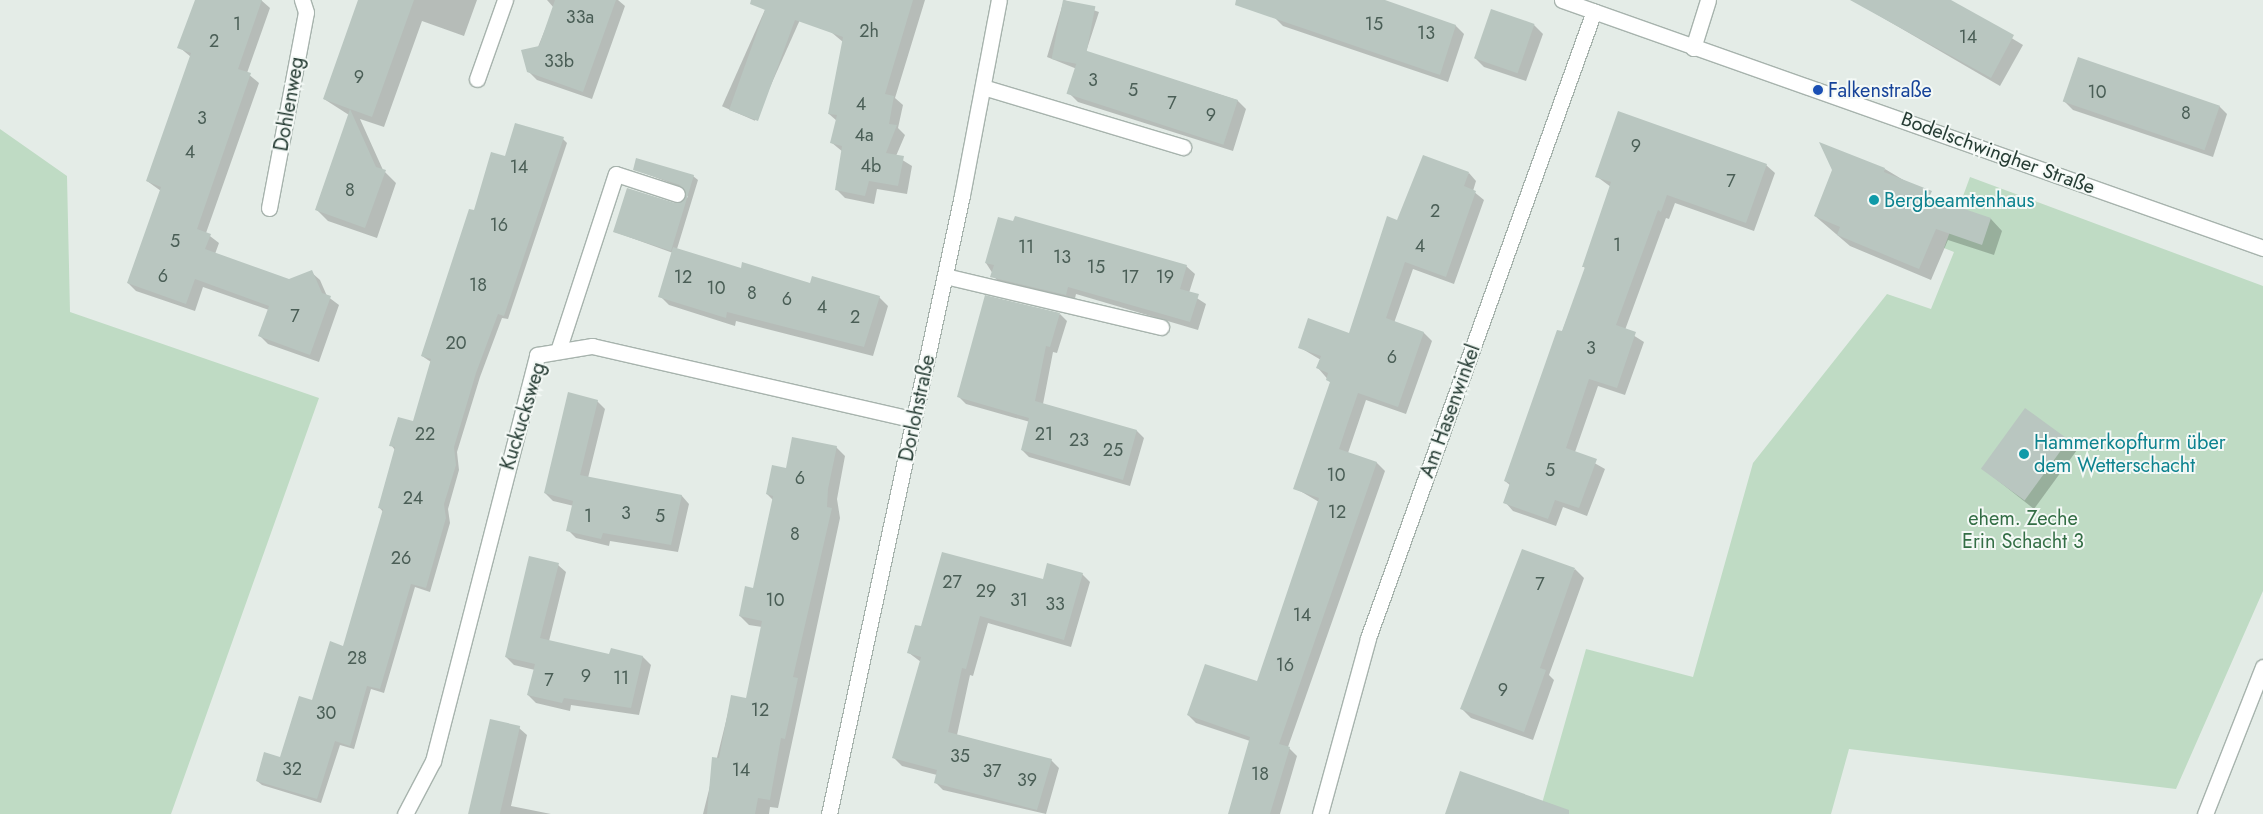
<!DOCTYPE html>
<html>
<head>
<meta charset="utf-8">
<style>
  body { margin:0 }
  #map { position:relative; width:2263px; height:814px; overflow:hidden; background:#e4ece7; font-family:Jost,sans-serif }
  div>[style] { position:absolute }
  .green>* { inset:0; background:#bfdbc4 }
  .shadow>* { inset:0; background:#0003; transform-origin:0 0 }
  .building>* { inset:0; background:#b9c6c0; transform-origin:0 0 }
  .roads { filter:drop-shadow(1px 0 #a7b3ad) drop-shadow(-1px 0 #a7b3ad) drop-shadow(0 1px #a7b3ad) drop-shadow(0 -1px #a7b3ad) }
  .service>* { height:15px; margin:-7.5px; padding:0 7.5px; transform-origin:7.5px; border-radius:7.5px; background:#fff }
  .minor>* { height:15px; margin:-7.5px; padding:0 7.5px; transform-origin:7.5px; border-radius:7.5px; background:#fff }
  .dots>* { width:14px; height:14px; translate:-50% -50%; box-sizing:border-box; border:2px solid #f4f9f6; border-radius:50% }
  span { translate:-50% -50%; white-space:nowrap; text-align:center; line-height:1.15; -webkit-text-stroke:4px #f4f9f6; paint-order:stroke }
  .number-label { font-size:18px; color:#4a5e56 }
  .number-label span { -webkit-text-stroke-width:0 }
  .transit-label { font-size:20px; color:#164399 }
  .left { translate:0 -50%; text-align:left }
  .street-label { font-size:20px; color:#253b33 }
  .culture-label { font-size:20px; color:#0d838f }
  .park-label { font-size:20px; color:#336e45 }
</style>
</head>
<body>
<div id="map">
  <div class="green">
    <div style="clip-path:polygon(0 129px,67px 176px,70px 312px,319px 398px,171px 814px,0 814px)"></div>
    <div style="clip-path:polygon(1970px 177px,2263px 286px,2263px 591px,2176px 789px,1849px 749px,1831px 814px,1539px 814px,1586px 649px,1693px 677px,1753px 463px,1887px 294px,1931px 309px,1954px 252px,1944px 248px)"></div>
  </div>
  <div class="shadow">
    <div style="clip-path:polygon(196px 0,261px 0,270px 8px,247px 73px,259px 83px,206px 233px,219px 243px,215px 254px,290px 281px,311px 272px,320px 280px,327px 296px,339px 305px,319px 362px,268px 344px,260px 336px,269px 310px,203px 287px,195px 311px,136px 291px,128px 283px,161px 191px,147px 181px,191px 57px,179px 47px)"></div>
    <div style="clip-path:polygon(365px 0,477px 0,464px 36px,422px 21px,384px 127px,360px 119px,383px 170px,396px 183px,377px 238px,328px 221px,316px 209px,349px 115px,324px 99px)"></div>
    <div style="clip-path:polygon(547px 0,618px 0,625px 6px,592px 99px,537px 80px,528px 71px,554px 8px)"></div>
    <div style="clip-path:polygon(842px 0,925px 0,895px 98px,903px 105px,898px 128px,905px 135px,896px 156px,912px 166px,907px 194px,877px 189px,874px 204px,845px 198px,837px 190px,843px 152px,832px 143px,837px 121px,829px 114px,843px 42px,831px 32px)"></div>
    <div style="clip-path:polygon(1064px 0,1099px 12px,1086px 52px,1237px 100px,1246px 109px,1233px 151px,1078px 102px,1069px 93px,1077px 69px,1047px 57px)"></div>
    <div style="clip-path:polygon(1281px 0,1381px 0,1456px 26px,1464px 34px,1448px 82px,1283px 26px,1275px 18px)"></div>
    <div style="clip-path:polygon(1949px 0,2023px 45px,2000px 86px,1854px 1px)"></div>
    <div style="left:768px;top:3px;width:36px;height:113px;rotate:24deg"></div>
    <div style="clip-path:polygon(1492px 10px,1534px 25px,1543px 34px,1526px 81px,1484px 67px,1475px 58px)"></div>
    <div style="clip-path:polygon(2064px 101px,2219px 106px,2227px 114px,2213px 157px,2073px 110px)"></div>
    <div style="clip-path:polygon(563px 139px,567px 143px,508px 319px,502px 318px,480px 377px,457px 452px,459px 470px,448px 509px,450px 523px,430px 592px,415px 587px,384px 693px,371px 689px,354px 749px,340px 745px,321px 803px,262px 785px,257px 781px,281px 759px,344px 647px,383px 512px,379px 507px,395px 450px,391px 445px,414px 423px,431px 362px,422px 356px,475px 212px,505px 158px)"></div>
    <div style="clip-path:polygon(1766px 165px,1775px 173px,1754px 231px,1675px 203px,1669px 219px,1666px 218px,1625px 330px,1644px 342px,1625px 395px,1598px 386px,1575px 452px,1605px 469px,1587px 516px,1563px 507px,1556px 526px,1513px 511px,1505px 502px,1511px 486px,1505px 481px,1586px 269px,1583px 266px,1611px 187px,1596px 176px)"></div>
    <div style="clip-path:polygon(634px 169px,693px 176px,698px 180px,677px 249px,741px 270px,879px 297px,888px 306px,873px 356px,736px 321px,735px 326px,669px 305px,660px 296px,673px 253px,615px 232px,688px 197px,683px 188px)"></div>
    <div style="clip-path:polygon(1885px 169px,1940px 202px,1991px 219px,2002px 231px,1994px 255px,1948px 240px,1931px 280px,1850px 246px,1815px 216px)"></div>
    <div style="clip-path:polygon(1469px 173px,1476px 181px,1473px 191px,1484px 200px,1454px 284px,1413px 269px,1394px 323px,1424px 333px,1432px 341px,1406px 414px,1366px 400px,1348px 453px,1377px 463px,1385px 471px,1288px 747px,1297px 756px,1280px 814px,1229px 814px,1250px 741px,1196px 723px,1188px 715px,1258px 683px,1319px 502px,1295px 488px,1331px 383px,1318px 368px,1321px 360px,1299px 347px,1350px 335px,1398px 221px)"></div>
    <div style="clip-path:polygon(986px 263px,1186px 266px,1195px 274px,1189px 293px,1206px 304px,1198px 330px,1076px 294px,1074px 303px,1000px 285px)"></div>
    <div style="clip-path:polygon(1060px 314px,1067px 321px,1057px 353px,1053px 352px,1043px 404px,1137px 431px,1144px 438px,1130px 486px,1029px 457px,1022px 450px,1030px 422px,966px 404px,959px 397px)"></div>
    <div style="clip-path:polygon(597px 401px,605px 409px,588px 478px,682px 496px,689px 504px,678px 552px,610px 541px,609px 546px,576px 538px,568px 530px,574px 506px,553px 501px,545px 493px)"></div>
    <div style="clip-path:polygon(2068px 441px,2077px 450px,2034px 509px,1982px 468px)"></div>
    <div style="clip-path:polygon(836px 447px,845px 456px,837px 499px,840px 518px,778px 808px,770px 807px,769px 814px,703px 814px,732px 697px,747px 700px,762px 627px,749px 625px,740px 616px,754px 589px,773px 500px,767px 494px,787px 469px)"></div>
    <div style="clip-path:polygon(558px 565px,566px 572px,549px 641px,610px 655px,612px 650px,643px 657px,651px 665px,639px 715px,571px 705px,570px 711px,536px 703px,528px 695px,535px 670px,514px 665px,506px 657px)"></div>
    <div style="clip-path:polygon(1575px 569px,1584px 578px,1549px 675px,1554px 680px,1533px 740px,1471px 718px,1462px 709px)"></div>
    <div style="clip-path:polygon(1082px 574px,1090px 582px,1071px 647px,988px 623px,973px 676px,970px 675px,957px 735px,1051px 760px,1059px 768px,1046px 814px,943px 790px,935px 782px,937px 775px,902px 766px,894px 758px,921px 662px,909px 653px,922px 628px,1044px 581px)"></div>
    <div style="clip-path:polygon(519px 728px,527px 735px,511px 806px,551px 814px,469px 814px)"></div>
  </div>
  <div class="building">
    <div style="clip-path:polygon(195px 0,262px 0,238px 69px,251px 73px,197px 229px,211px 234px,205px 249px,289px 279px,312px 270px,322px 293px,331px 296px,310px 355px,258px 336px,269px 306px,195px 279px,186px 304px,127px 283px,161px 187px,146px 181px,191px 53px,177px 48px)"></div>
    <div style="clip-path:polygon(358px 0,414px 0,372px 117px,350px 109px,376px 167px,386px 170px,365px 228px,315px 210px,350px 109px,323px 99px)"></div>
    <div style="clip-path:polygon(555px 0,616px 0,583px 92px,527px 72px,521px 50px,539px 46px)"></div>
    <div style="clip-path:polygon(751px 0,913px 0,885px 94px,894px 96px,889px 124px,897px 125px,886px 153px,904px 156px,898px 186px,869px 181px,865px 196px,835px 190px,842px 146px,830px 143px,837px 115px,828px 114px,843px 37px,795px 20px,758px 121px,729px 110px,765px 10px,750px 4px)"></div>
    <div style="left:1063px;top:0;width:33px;height:60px;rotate:11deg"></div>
    <div style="clip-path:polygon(1236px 0,1385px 0,1456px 25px,1440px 75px,1235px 5px)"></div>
    <div style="clip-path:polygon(1850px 0,1951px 0,2014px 35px,1991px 78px)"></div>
    <div style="left:1491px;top:9px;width:46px;height:52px;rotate:19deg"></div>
    <div style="left:1081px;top:49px;width:165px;height:47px;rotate:18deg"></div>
    <div style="left:2078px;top:57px;width:150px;height:47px;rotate:19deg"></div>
    <div style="clip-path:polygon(1618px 111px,1767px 164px,1746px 223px,1667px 195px,1661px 212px,1658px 210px,1616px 325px,1636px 332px,1617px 388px,1589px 379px,1566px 448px,1597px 459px,1579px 508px,1555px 500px,1548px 519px,1503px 503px,1510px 483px,1504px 481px,1557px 330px,1562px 331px,1585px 267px,1582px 267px,1611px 182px,1595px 177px)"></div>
    <div style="clip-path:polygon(515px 123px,564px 137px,504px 316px,498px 314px,476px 373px,454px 447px,456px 465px,444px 504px,446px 518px,426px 588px,411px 584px,380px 689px,367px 686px,350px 746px,335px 741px,317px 799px,256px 781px,264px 752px,280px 757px,299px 696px,312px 700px,330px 641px,343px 646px,383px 509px,378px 508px,395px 447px,389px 446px,398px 417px,413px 421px,431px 359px,421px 356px,469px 209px,474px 210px,491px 152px,505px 156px)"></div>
    <div style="clip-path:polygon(1819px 142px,1885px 168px,1884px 172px,1932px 191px,1929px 197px,1991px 218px,1982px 245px,1936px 229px,1919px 269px,1837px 235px,1840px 227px,1814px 216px,1832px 170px)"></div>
    <div style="clip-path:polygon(1423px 155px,1469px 172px,1464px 186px,1476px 191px,1446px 277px,1405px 262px,1386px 318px,1424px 332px,1398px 407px,1358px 393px,1348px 422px,1339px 449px,1377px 462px,1279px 744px,1290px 747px,1270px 814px,1228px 814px,1250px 737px,1187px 715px,1205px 664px,1257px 681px,1319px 498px,1293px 489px,1330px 382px,1326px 380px,1328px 373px,1316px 368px,1321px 356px,1298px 348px,1308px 318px,1349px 333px,1387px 216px,1397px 220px)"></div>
    <div style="clip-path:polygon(636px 158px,694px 175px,671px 251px,613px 232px,627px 188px,675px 203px,686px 196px,680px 185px,633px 170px)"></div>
    <div style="clip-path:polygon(1015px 216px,1187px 265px,1180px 289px,1199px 294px,1190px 322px,1068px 287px,1066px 295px,990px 277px,994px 265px,985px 263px,998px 217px,1013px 221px)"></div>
    <div style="clip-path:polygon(673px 247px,741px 268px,742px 262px,810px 283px,812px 276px,880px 296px,864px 347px,727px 312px,726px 318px,658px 297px)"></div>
    <div style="clip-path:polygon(985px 295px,1060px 313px,1050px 347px,1046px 346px,1035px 401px,1137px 430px,1123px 480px,1021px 450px,1029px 418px,957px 397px)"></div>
    <div style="clip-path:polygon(568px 392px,598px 400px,580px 475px,682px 495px,671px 545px,603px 533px,601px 539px,566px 531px,573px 501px,544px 493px)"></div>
    <div style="left:2025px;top:408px;width:54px;height:75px;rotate:36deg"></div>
    <div style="clip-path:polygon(792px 437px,837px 446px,828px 489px,827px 507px,832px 508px,793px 677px,798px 678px,785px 739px,781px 738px,770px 800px,758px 798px,755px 814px,707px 814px,712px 757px,719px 758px,731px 695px,746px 698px,762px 621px,739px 616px,745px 586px,753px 588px,773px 496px,766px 494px,772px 465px,786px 468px)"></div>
    <div style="clip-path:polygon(1522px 549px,1575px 568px,1540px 668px,1546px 670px,1524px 732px,1460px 709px)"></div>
    <div style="clip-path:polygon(942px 552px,1043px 579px,1047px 563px,1083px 573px,1064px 640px,980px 616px,966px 669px,962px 668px,948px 732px,1052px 759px,1037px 810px,934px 783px,937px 770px,892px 758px,921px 657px,907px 653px,915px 625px,921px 626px)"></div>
    <div style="clip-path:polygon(529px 556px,559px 563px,540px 638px,609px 654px,611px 648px,643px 656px,631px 708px,564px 698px,562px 703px,527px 695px,535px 664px,505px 657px)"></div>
    <div style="left:490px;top:719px;width:31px;height:98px;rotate:13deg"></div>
    <div style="clip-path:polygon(1460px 771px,1569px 810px,1569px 814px,1445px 814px)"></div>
  </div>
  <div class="roads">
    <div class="service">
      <div style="left:477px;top:79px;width:84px;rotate:-70.5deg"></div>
      <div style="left:983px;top:87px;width:209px;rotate:16.7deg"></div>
      <div style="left:945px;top:276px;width:222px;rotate:13.3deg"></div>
      <div style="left:558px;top:351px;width:186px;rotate:-71.9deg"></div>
      <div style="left:616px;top:174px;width:64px;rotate:18.2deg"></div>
    </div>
    <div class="minor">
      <div style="left:1562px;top:0;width:744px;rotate:19.48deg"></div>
      <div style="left:1693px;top:48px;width:50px;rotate:-72.6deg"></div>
      <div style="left:269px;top:208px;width:199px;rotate:-79.3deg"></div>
      <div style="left:306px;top:12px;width:13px;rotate:-108deg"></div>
      <div style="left:405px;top:814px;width:60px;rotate:-62.2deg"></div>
      <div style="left:433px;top:761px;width:419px;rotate:-75.6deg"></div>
      <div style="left:537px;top:355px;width:56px;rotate:-9.3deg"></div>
      <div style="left:592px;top:346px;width:330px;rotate:12.9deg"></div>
      <div style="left:829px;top:814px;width:633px;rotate:-77.87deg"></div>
      <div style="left:962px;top:195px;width:198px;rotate:-79.3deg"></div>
      <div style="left:1320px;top:814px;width:182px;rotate:-74.7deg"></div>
      <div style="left:1368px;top:638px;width:666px;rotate:-70.18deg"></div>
      <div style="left:2205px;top:814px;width:158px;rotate:-68.5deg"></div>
    </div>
  </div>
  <div class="dots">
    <div style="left:1818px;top:90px;background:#1a4fb4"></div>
    <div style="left:1874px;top:200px;background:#0f9aa8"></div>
    <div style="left:2024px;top:454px;background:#0f9aa8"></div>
  </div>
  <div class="number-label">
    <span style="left:580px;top:17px">33a</span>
    <span style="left:237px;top:24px">1</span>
    <span style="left:1374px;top:24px">15</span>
    <span style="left:869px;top:31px">2h</span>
    <span style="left:1426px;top:33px">13</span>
    <span style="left:1968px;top:37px">14</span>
    <span style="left:214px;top:41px">2</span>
    <span style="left:559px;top:61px">33b</span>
    <span style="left:359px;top:77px">9</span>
    <span style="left:1093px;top:80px">3</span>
    <span style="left:1133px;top:90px">5</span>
    <span style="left:2097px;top:92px">10</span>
    <span style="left:1172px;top:103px">7</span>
    <span style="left:861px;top:104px">4</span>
    <span style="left:2186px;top:113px">8</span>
    <span style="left:1211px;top:115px">9</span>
    <span style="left:202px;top:118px">3</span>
    <span style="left:864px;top:135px">4a</span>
    <span style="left:1636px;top:146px">9</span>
    <span style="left:190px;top:152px">4</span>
    <span style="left:871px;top:166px">4b</span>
    <span style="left:519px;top:167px">14</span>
    <span style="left:1731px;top:181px">7</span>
    <span style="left:350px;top:190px">8</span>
    <span style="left:1435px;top:211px">2</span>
    <span style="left:499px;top:225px">16</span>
    <span style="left:175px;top:241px">5</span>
    <span style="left:1617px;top:245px">1</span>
    <span style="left:1420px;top:246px">4</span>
    <span style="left:1026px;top:247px">11</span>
    <span style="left:1062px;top:257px">13</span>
    <span style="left:1096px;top:267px">15</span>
    <span style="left:163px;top:276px">6</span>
    <span style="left:683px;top:277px">12</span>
    <span style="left:1130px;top:277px">17</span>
    <span style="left:1165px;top:277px">19</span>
    <span style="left:478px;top:285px">18</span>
    <span style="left:716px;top:288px">10</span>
    <span style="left:752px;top:293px">8</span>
    <span style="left:787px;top:299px">6</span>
    <span style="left:822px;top:307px">4</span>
    <span style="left:295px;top:316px">7</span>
    <span style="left:855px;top:317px">2</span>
    <span style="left:456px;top:343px">20</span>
    <span style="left:1591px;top:348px">3</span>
    <span style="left:1392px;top:357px">6</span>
    <span style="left:425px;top:434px">22</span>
    <span style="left:1044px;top:434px">21</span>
    <span style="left:1079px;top:440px">23</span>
    <span style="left:1113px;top:450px">25</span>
    <span style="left:1550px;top:470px">5</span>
    <span style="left:1336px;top:475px">10</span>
    <span style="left:800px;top:478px">6</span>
    <span style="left:413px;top:498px">24</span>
    <span style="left:1337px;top:512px">12</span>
    <span style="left:626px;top:513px">3</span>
    <span style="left:588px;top:516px">1</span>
    <span style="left:660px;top:516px">5</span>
    <span style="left:795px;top:534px">8</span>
    <span style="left:401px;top:558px">26</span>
    <span style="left:952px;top:582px">27</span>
    <span style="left:1540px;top:584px">7</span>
    <span style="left:986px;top:591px">29</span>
    <span style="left:775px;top:600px">10</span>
    <span style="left:1019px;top:600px">31</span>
    <span style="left:1055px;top:604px">33</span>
    <span style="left:1302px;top:615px">14</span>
    <span style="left:357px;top:658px">28</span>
    <span style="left:1285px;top:665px">16</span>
    <span style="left:586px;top:676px">9</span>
    <span style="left:621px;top:678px">11</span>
    <span style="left:549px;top:680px">7</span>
    <span style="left:1503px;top:690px">9</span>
    <span style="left:760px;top:710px">12</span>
    <span style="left:326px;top:713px">30</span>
    <span style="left:960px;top:756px">35</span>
    <span style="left:292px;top:769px">32</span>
    <span style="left:741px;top:770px">14</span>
    <span style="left:992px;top:771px">37</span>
    <span style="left:1260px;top:774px">18</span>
    <span style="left:1027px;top:780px">39</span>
  </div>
  <div class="transit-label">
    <span class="left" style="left:1828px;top:90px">Falkenstraße</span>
  </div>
  <div class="street-label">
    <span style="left:289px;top:104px;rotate:-80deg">Dohlenweg</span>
    <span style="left:1998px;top:153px;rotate:20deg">Bodelschwingher Straße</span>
    <span style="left:917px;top:408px;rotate:-78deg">Dorlohstraße</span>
    <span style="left:1450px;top:411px;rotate:-70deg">Am Hasenwinkel</span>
    <span style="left:523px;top:416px;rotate:-73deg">Kuckucksweg</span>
  </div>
  <div class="culture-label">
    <span class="left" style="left:1884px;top:200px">Bergbeamtenhaus</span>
    <span class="left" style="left:2034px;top:454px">Hammerkopfturm über<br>dem Wetterschacht</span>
  </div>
  <div class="park-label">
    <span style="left:2023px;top:530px">ehem. Zeche<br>Erin Schacht 3</span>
  </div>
</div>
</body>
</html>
